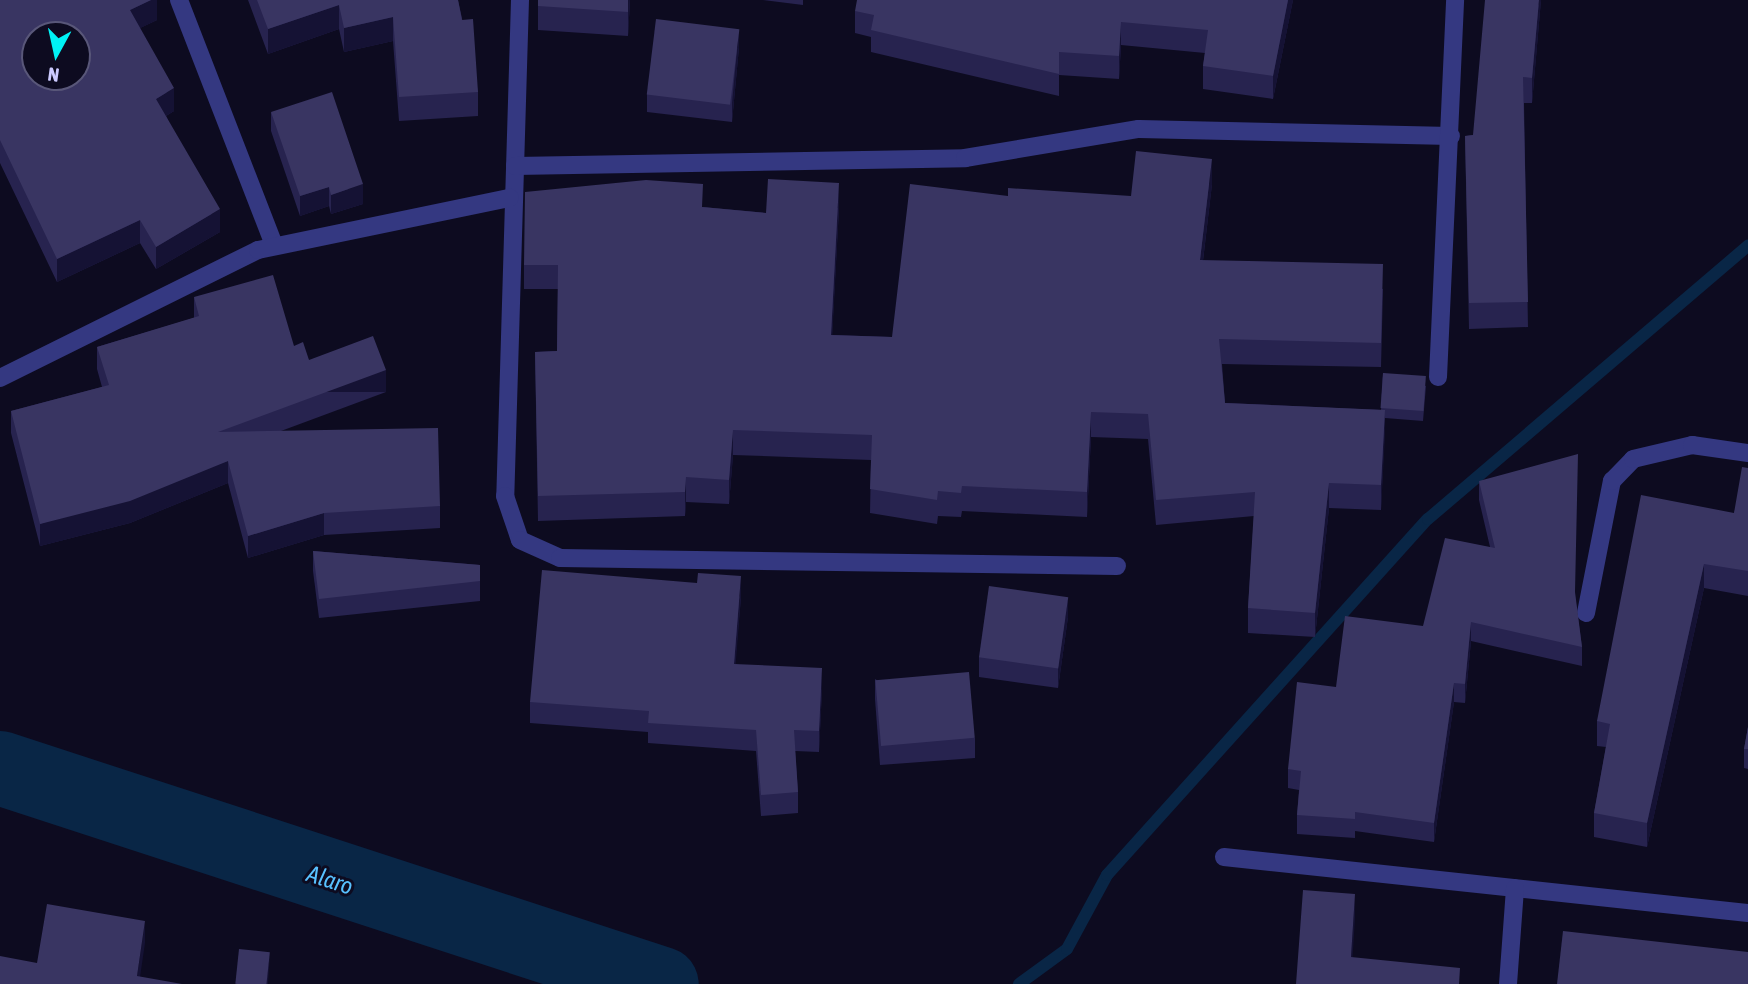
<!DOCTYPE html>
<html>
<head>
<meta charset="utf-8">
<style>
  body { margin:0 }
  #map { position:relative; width:1748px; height:984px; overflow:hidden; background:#0d0b20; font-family:"Asap Condensed",sans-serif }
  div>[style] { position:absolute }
  .stream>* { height:12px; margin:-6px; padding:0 6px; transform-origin:6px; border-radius:6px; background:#092646 }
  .river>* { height:74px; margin:-37px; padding:0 37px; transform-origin:37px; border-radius:37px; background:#092646 }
  .minor>* { height:18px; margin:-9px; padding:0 9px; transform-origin:9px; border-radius:9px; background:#343881 }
  .wall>* { inset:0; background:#27234f }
  .shaded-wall>* { inset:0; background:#151234; transform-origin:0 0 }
  .building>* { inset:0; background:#393562; transform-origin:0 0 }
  span { translate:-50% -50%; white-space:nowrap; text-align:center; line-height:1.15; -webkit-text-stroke:6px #0d0b20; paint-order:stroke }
  .water-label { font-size:24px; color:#58c1ff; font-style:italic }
  .north { position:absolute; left:21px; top:21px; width:70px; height:70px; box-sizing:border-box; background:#0d0b20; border:2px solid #595779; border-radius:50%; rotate:188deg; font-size:19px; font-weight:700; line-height:28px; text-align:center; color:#cccaff }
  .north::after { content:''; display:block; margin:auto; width:24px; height:32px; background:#00f2f5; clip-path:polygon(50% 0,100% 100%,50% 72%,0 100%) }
</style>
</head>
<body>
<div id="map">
  <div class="stream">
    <div style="left:1019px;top:984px;width:59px;rotate:-36.1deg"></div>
    <div style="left:1067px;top:949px;width:84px;rotate:-61.6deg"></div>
    <div style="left:1107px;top:875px;width:479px;rotate:-48deg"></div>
    <div style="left:1428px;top:519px;width:421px;rotate:-40.5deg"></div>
  </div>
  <div class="river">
    <div style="left:0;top:768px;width:696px;rotate:18.07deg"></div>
  </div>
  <div class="minor">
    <div style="left:179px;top:0;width:263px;rotate:68.8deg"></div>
    <div style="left:520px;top:0;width:496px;rotate:91.7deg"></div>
    <div style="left:505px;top:496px;width:46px;rotate:71.2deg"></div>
    <div style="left:520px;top:540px;width:44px;rotate:24.2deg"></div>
    <div style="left:560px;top:558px;width:557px;rotate:0.82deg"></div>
    <div style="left:515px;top:166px;width:450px;rotate:-1deg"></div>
    <div style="left:965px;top:158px;width:176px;rotate:-9.5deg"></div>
    <div style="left:1139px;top:129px;width:312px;rotate:1.3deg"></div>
    <div style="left:1438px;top:377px;width:377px;rotate:-87.4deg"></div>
    <div style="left:0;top:378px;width:288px;rotate:-26.4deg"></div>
    <div style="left:258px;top:250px;width:257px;rotate:-11.7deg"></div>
    <div style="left:1586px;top:613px;width:135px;rotate:-78.9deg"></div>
    <div style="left:1612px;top:481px;width:30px;rotate:-46deg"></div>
    <div style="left:1633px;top:459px;width:61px;rotate:-13.3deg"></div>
    <div style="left:1692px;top:445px;width:57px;rotate:8.1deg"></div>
    <div style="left:1224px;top:857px;width:527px;rotate:6.1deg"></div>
    <div style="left:1508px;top:984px;width:96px;rotate:-85.8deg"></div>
  </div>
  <div class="wall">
    <div style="clip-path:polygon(0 0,157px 0,157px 20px,140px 28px,174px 111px,166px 116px,220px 232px,156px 269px,140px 243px,57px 282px,0 163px)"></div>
    <div style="clip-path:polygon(248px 0,458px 0,478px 92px,478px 116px,399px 121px,393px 41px,344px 52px,339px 29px,268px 54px)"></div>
    <div style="clip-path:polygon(538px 0,630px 0,628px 36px,538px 30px)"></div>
    <div style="clip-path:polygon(763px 0,803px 0,803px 5px)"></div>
    <div style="clip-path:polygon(1293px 0,1273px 99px,1203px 89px,1203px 66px,1205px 53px,1121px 45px,1119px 79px,1059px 75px,1059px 96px,871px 52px,871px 37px,855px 33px,855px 11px)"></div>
    <div style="clip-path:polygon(1541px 0,1532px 103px,1524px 103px,1528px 327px,1469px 329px,1465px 136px,1473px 135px)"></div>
    <div style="clip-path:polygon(739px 47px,732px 122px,647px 112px,647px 94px)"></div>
    <div style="clip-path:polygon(271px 112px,363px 204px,331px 214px,329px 206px,300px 216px,271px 131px)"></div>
    <div style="clip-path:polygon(1212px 184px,1203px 261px,1383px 289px,1381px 367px,1222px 364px,1225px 403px,1381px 410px,1383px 373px,1426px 386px,1423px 421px,1385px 418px,1381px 510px,1329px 508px,1315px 637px,1248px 633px,1248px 608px,1254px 516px,1156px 525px,1148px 439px,1091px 437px,1087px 517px,962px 511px,961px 517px,938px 516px,937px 524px,870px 513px,871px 460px,733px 455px,729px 504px,686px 502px,685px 516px,538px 521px,535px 352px,557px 351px,558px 289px,524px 289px,524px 265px,703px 207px,766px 213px,839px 208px,832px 335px,892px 337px,1008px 196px,1131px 196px)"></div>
    <div style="clip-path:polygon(194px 297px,294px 346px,309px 360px,386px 392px,281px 431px,440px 506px,440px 528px,324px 535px,248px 558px,228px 483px,130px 523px,40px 546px,11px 433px,11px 411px,102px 387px,97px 369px,97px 347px,194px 318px)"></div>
    <div style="clip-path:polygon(1748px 468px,1748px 596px,1704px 588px,1647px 847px,1594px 837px,1594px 813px,1606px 747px,1597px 746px,1597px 721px,1734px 513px)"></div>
    <div style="clip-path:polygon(1479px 481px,1575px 596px,1582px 647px,1582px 666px,1471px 641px,1465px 703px,1454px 702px,1434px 842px,1355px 831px,1355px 838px,1297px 834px,1297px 815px,1299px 790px,1288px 788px,1288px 769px,1423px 626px,1490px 547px,1479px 500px)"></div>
    <div style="clip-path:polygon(313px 551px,480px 565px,480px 601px,319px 618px,313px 571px)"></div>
    <div style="clip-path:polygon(697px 583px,741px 597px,735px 664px,822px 689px,819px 752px,795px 751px,798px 792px,798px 813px,761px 816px,756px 751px,648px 743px,648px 732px,530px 723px,530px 702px)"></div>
    <div style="clip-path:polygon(1068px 617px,1058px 688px,979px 677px,979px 657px)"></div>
    <div style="clip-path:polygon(875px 679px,975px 738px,975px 758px,880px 765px,875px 699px)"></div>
    <div style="clip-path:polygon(1748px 727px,1748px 769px,1744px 768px,1744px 749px)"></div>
  </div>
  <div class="shaded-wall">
    <div style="clip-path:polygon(151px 0,157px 0,157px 20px,130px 33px,130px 10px)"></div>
    <div style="clip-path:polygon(628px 0,630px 0,628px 36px)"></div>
    <div style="clip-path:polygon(1288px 0,1293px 0,1273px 99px,1273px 76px)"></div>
    <div style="clip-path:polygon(1539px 0,1541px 0,1532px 103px,1532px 78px)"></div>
    <div style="clip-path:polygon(339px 5px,339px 29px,268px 54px,268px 29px)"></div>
    <div style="clip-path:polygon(393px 17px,393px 41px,344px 52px,344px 28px)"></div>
    <div style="clip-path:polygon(1121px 22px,1121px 45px,1119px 79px,1119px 56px)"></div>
    <div style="clip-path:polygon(739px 29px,739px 47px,732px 122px,732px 103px)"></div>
    <div style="clip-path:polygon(174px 88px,174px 111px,156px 122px,156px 99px)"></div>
    <div style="clip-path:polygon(1212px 159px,1212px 184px,1200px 285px,1200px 260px)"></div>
    <div style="clip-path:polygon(839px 183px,839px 208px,831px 360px,831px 335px)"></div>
    <div style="clip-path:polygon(363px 184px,363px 204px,331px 214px,331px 195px)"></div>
    <div style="clip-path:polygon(329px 187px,329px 206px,300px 216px,300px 196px)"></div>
    <div style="clip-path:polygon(220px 209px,220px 232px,156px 269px,156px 247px)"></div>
    <div style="clip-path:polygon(140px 220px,140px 243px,57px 282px,57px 259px)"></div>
    <div style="left:386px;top:370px;width:22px;height:179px;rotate:90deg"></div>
    <div style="clip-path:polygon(1385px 410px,1385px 435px,1381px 510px,1381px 485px)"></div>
    <div style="clip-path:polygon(1091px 412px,1091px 437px,1087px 517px,1087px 492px)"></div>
    <div style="clip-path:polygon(733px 430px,733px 455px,729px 504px,729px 480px)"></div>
    <div style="clip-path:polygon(228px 461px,228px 483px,130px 523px,40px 546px,40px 524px)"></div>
    <div style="clip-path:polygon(686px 477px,686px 502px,685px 516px,685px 492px)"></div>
    <div style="clip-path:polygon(1329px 483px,1329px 508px,1315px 637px,1315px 613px)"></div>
    <div style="clip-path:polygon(324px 513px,324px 535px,248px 558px,248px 536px)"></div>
    <div style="clip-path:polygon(1704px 564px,1704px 588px,1647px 847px,1647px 823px)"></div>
    <div style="clip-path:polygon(741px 576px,741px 597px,734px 685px,734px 664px)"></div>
    <div style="clip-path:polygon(1068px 597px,1068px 617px,1058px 688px,1058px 668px)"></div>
    <div style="clip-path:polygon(1471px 622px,1471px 641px,1465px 703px,1465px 684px)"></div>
    <div style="clip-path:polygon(822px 668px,822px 689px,819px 752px,819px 731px)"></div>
    <div style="clip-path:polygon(1454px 683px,1454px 702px,1434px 842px,1434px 823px)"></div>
    <div style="clip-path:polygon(1355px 894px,1355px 918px,1351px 981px,1351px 957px)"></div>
    <div style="clip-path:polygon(145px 921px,145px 943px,139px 984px,137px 976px)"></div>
    <div style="clip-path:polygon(270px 952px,268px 984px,266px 984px)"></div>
  </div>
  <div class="building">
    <div style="clip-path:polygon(evenodd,0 0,151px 0,130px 10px,174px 88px,156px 99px,220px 209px,156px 247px,140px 220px,57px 259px,0 140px,0 0,35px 35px,77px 35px,77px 77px,35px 77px,35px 35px)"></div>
    <div style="clip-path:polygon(257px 0,458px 0,462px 20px,473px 19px,478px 92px,399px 97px,393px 17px,344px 28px,339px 5px,268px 29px)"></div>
    <div style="clip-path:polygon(538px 0,628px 0,628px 12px,538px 6px)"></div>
    <div style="clip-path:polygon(857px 0,1288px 0,1273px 76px,1203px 66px,1208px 30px,1121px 22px,1119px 56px,1059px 52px,1059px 74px,871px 30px,874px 15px,855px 11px)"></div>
    <div style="clip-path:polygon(1485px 0,1539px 0,1532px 78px,1523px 77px,1528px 302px,1469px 303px,1465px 136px,1473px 135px)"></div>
    <div style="left:656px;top:19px;width:84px;height:76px;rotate:7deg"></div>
    <div style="clip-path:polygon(332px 92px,363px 184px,331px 195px,329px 187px,300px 196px,271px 112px)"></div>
    <div style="clip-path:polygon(1136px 151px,1212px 159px,1200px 260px,1383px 264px,1381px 343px,1219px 339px,1225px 403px,1385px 410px,1381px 485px,1329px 483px,1315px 613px,1248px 608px,1255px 492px,1156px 500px,1148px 414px,1091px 412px,1087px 492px,962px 486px,961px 493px,938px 491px,937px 500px,870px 489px,872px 435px,733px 430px,729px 480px,686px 477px,685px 492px,538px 496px,535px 352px,557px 351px,558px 265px,524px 265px,525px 192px,646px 180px,703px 184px,702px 207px,766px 213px,768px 179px,839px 183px,831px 335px,892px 337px,910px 184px,1008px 196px,1008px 188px,1131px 196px)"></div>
    <div style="clip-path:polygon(273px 275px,294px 346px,303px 342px,309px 360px,373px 336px,386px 370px,218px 432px,438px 428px,440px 506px,324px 513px,248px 536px,228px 461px,130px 501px,40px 524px,11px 411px,109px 385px,97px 347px,199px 316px,194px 297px)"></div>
    <div style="left:1383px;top:373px;width:43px;height:35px;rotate:4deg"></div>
    <div style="clip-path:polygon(1578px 454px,1575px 592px,1582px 647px,1471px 622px,1465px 684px,1454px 683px,1434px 823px,1355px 812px,1355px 819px,1297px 815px,1301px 771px,1288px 769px,1297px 682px,1336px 687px,1345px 616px,1423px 626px,1445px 538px,1495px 548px,1479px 481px)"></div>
    <div style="clip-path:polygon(1742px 467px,1748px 468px,1748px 571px,1704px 564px,1647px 823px,1594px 813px,1610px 724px,1597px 721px,1641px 495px,1734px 513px)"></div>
    <div style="clip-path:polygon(313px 551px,480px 565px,480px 581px,319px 599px)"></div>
    <div style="clip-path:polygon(542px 570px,697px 583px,698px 573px,741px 576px,734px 664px,822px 668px,819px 731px,794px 730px,798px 792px,761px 795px,756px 730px,648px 723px,649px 711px,530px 702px)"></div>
    <div style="left:989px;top:586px;width:80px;height:72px;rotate:8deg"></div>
    <div style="left:969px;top:672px;width:66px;height:94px;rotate:85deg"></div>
    <div style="clip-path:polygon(1748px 727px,1748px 749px,1744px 749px)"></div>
    <div style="clip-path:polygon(1303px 890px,1355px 894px,1351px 957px,1460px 968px,1459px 984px,1296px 984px)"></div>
    <div style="clip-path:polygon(47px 904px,145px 921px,137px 976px,182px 984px,0 984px,0 956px,37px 963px)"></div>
    <div style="clip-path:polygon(1563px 931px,1748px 952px,1748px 984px,1557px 984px)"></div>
    <div style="left:239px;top:949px;width:31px;height:35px;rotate:6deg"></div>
  </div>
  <div class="water-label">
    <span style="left:330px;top:880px;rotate:18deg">Alaro</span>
  </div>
  <div class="north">N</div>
</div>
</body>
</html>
